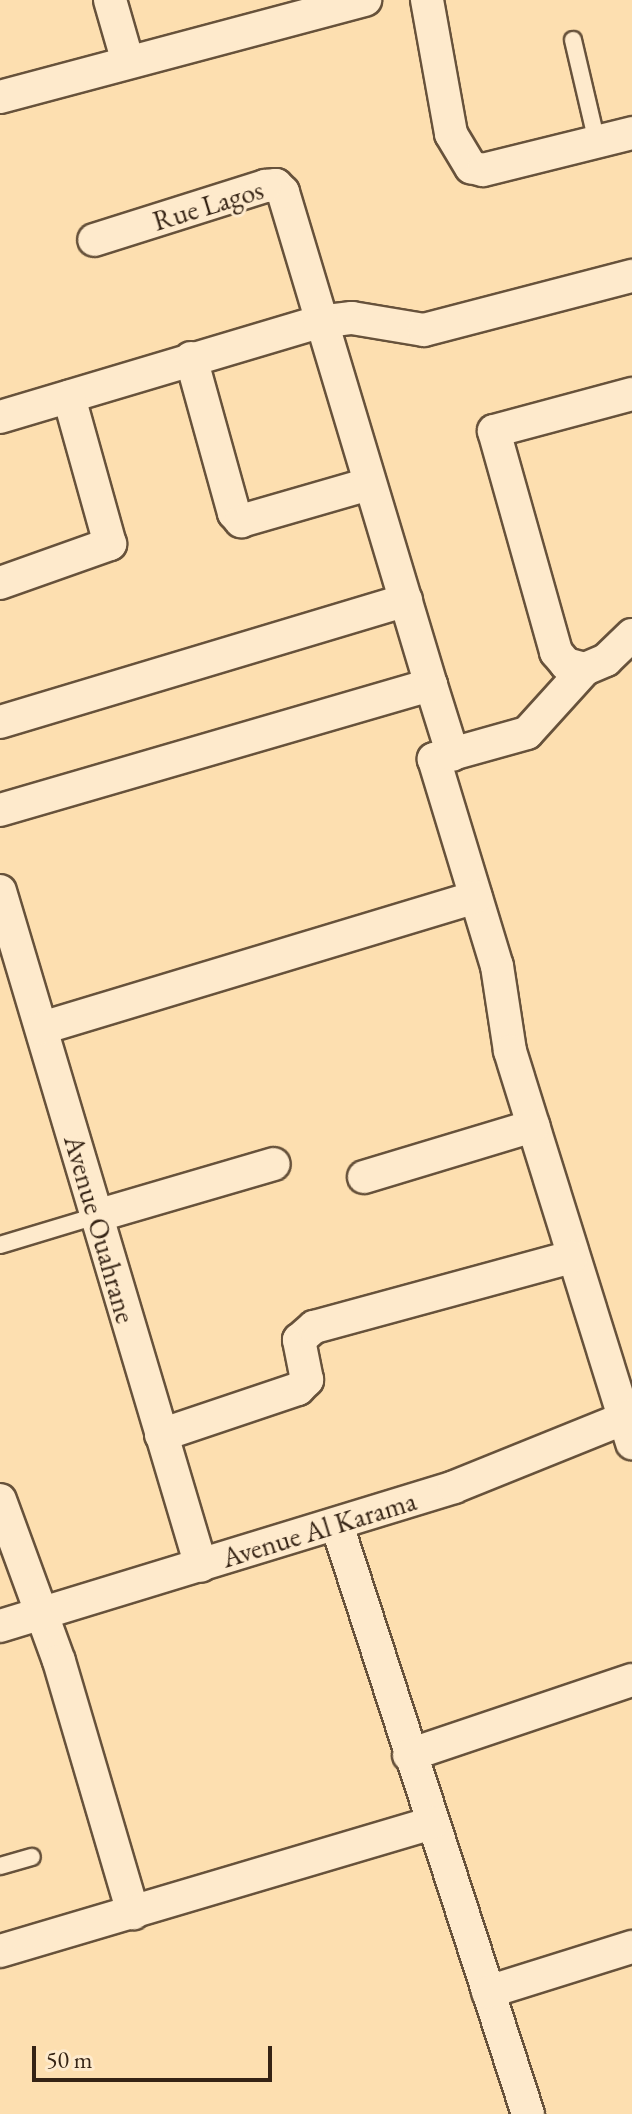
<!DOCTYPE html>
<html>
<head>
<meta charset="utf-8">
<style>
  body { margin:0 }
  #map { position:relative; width:632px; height:2114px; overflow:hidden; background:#fddfb0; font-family:"EB Garamond",serif }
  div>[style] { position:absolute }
  .roads { filter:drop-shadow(2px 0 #67523b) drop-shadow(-2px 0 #67523b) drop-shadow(0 2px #67523b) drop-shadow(0 -2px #67523b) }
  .lane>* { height:16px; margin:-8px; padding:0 8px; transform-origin:8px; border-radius:8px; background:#feeacc }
  .street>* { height:32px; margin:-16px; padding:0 16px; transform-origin:16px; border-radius:16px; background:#feeacc }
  span { translate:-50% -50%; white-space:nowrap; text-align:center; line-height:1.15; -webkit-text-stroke:6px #feeacc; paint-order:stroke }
  .street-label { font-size:28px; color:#352314 }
  .scale { position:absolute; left:32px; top:2046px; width:240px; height:36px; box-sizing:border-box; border:4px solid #352314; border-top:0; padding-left:10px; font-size:24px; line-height:28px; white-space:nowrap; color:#352314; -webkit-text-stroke:6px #feeacc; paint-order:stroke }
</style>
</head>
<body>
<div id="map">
  <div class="roads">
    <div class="lane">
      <div style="left:573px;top:40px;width:105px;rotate:76.8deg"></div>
      <div style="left:0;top:1245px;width:100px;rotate:-16.8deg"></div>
      <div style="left:0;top:1866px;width:33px;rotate:-16deg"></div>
    </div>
    <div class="street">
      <div style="left:110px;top:0;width:61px;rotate:73.9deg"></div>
      <div style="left:427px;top:0;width:136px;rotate:79.8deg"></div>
      <div style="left:451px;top:134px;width:39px;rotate:59deg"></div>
      <div style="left:471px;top:167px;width:12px;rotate:14deg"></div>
      <div style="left:483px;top:170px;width:154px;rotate:-13.9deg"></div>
      <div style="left:0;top:97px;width:378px;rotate:-14.9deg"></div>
      <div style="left:191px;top:358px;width:161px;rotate:74.5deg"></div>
      <div style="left:234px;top:513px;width:11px;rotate:49deg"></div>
      <div style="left:241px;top:521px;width:133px;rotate:-16.1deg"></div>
      <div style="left:632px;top:394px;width:143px;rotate:165deg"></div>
      <div style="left:494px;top:431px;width:230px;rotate:74.3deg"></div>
      <div style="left:556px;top:652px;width:16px;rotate:50deg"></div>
      <div style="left:566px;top:664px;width:20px;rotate:15deg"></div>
      <div style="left:585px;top:669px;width:23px;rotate:-23deg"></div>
      <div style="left:606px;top:660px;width:36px;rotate:-44deg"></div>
      <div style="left:0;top:417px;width:333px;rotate:-16.6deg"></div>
      <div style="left:319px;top:322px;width:33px;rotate:-7deg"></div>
      <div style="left:352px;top:318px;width:73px;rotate:9.5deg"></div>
      <div style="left:424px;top:330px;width:215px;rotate:-14.6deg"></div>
      <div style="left:0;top:583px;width:117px;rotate:-19.5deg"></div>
      <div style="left:110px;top:544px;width:153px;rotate:-105.6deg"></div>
      <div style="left:585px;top:669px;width:86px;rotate:132.2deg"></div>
      <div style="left:527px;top:733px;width:97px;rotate:164.4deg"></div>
      <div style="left:434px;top:759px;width:216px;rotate:73.1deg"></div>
      <div style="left:497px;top:966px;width:86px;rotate:81.3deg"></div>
      <div style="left:510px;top:1051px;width:411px;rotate:72.7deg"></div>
      <div style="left:431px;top:685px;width:73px;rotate:72.6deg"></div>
      <div style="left:0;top:722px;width:424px;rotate:-16.7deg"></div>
      <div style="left:0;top:810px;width:449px;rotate:-16.2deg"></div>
      <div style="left:431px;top:685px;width:515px;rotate:-106.71deg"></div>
      <div style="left:283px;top:192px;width:10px;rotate:-135deg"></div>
      <div style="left:276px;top:185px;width:11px;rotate:175deg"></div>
      <div style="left:265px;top:186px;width:179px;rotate:162.5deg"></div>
      <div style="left:0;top:891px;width:704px;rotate:73.42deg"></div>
      <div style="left:42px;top:1028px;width:453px;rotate:-16.8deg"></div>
      <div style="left:364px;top:1177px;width:177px;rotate:-16.8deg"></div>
      <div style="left:96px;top:1216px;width:185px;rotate:-16.3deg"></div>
      <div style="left:161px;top:1435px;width:145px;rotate:-18.6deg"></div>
      <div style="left:298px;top:1389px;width:13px;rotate:-45deg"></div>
      <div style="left:307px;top:1380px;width:41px;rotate:-101.3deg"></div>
      <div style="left:299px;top:1340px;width:20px;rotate:-41deg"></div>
      <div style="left:314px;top:1327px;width:267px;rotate:-15.2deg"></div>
      <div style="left:0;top:1500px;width:171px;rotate:69.9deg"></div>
      <div style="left:59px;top:1661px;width:263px;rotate:73.6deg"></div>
      <div style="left:337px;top:1525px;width:619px;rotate:72.03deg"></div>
      <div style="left:0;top:1626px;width:475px;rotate:-17deg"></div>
      <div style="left:454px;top:1487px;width:192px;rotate:-22deg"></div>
      <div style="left:409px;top:1755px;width:235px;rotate:-18.6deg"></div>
      <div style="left:0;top:1951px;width:451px;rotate:-16.5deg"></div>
      <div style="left:488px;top:1992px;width:151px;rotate:-17.4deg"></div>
    </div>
  </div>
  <div class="street-label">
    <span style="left:208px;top:205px;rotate:-17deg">Rue Lagos</span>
    <span style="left:100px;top:1229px;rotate:74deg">Avenue Ouahrane</span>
    <span style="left:319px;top:1529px;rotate:-17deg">Avenue Al Karama</span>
  </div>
  <div class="scale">50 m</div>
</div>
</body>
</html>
